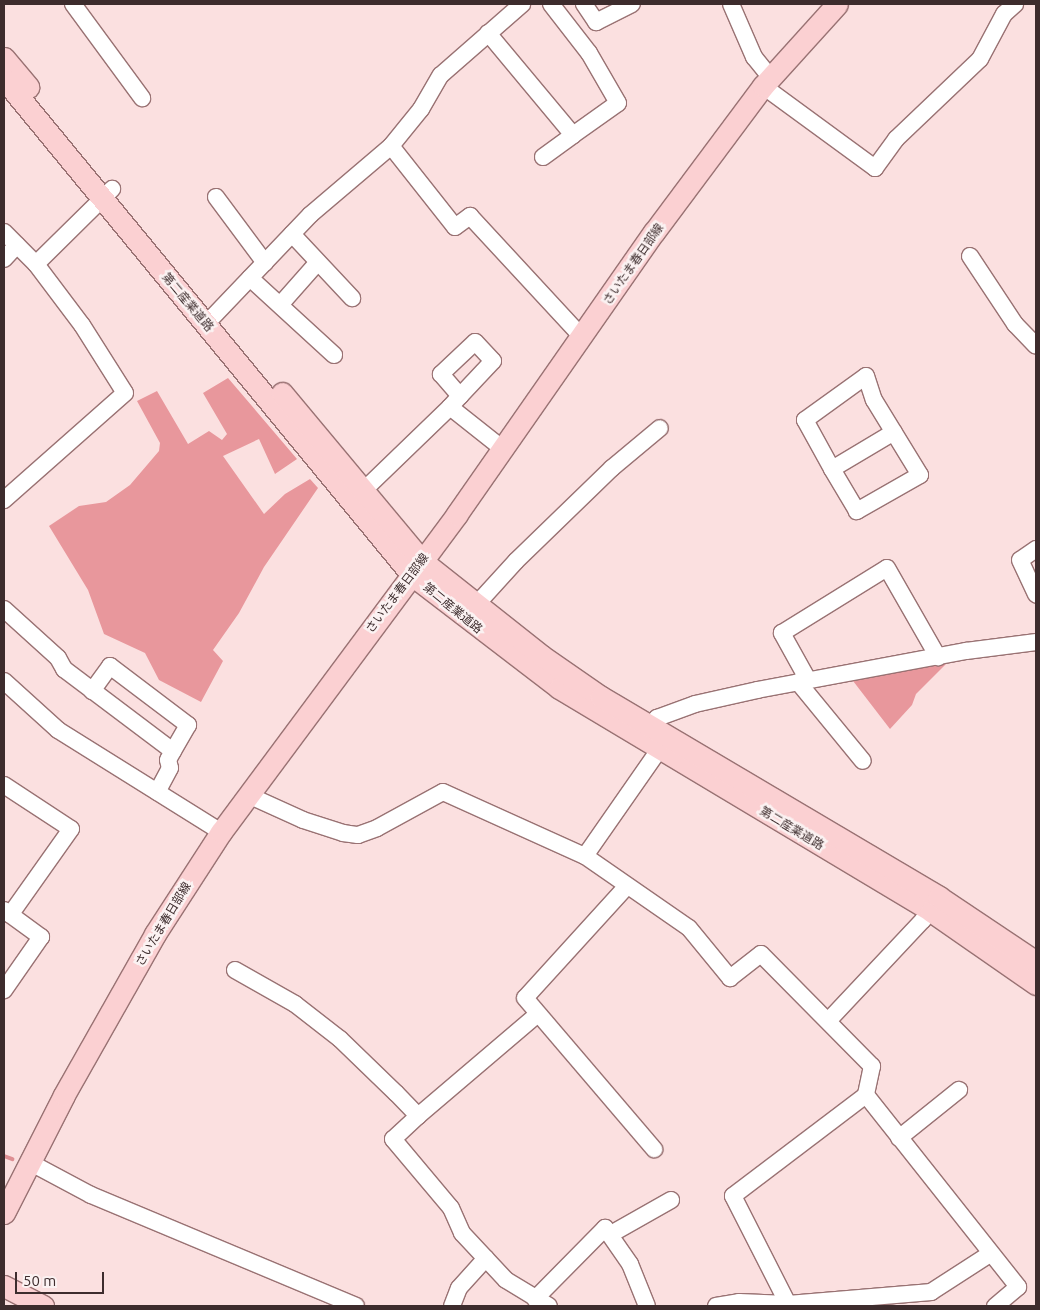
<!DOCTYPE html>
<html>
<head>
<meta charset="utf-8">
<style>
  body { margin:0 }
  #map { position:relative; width:1040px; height:1310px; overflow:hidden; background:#fbe0e0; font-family:Ubuntu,"Noto Sans JP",sans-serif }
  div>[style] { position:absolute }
  .forest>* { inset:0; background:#e8979c }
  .stream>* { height:4px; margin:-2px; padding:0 2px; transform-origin:2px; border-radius:2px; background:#de8f93 }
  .roads { filter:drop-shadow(1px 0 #997273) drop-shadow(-1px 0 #997273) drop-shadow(0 1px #997273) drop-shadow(0 -1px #997273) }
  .minor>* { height:16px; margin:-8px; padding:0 8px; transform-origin:8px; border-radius:8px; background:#fff }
  .major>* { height:21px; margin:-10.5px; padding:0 10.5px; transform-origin:10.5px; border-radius:10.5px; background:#fbd0d2 }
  span { translate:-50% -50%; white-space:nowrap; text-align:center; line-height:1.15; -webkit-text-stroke:5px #fbf2f2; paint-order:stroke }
  .street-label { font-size:12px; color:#3d2c2d }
  .frame { position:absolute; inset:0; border:5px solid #3d2c2d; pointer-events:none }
  .scale { position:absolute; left:15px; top:1272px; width:89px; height:22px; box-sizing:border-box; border:2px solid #3d2c2d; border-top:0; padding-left:6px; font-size:15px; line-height:18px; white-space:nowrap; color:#3d2c2d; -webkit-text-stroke:4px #fbf2f2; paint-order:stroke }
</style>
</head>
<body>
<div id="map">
  <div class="forest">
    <div style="clip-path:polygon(228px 378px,297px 459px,275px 474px,259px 439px,223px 456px,264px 514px,285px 494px,310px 479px,318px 488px,264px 567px,239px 613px,213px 650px,223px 661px,201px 702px,159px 680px,145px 653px,104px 634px,88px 590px,49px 526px,79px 506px,106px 502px,130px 485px,159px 451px,160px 443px,137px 401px,157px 391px,188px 444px,209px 431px,222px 440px,227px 434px,203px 393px)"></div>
    <div style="clip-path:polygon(943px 659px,946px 664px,916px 694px,912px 705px,890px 729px,850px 677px)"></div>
  </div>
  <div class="stream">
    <div style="left:4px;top:1156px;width:9px;rotate:21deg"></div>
  </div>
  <div class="roads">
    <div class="minor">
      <div style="left:73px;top:4px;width:117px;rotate:53.7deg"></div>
      <div style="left:584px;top:4px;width:22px;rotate:56deg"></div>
      <div style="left:596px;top:22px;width:40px;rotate:-26.6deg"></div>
      <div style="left:731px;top:4px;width:58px;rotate:66.5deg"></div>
      <div style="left:754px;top:57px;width:27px;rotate:51deg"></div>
      <div style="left:488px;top:33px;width:133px;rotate:50.2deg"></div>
      <div style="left:573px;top:135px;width:55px;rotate:-35.4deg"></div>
      <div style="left:618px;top:103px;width:58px;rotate:-120.1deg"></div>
      <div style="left:589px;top:53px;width:62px;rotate:-127.8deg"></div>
      <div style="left:763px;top:86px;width:139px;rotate:36.2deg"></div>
      <div style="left:875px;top:168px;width:36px;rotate:-54deg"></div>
      <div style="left:896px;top:139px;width:116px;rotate:-43.6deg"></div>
      <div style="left:980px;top:59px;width:51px;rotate:-61.9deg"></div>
      <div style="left:1004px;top:14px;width:15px;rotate:-42deg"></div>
      <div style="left:391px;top:146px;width:103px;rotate:51.7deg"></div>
      <div style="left:455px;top:227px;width:19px;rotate:-36deg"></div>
      <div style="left:470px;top:216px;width:165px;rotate:47.2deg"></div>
      <div style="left:543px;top:157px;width:37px;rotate:-36deg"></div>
      <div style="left:216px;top:197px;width:82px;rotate:53.4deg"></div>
      <div style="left:4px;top:232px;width:45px;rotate:45deg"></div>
      <div style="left:36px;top:264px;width:76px;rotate:53deg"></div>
      <div style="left:82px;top:325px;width:80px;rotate:57.7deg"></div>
      <div style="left:125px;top:393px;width:162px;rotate:138.5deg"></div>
      <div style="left:292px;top:234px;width:88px;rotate:46.8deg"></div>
      <div style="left:970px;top:256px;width:82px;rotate:56.5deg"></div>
      <div style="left:1015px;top:324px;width:30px;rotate:46deg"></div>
      <div style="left:4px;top:259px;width:19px;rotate:-47deg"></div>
      <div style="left:36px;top:264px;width:107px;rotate:-44.6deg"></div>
      <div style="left:250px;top:278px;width:114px;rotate:42.5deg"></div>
      <div style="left:280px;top:305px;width:57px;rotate:-48.5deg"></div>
      <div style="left:206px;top:324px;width:151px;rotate:-46.3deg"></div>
      <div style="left:310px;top:215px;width:106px;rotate:-40.4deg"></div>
      <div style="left:391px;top:146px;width:48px;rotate:-51deg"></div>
      <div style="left:421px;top:109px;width:39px;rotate:-60deg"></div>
      <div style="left:441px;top:75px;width:108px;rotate:-41.2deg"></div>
      <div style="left:450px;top:407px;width:15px;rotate:-48deg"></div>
      <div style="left:460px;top:396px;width:48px;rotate:-46.7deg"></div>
      <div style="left:493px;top:361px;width:26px;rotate:-133deg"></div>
      <div style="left:475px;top:342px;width:47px;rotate:136.7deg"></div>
      <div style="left:441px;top:374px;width:29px;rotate:49deg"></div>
      <div style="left:832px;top:469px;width:56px;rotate:-118.9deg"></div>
      <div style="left:805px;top:420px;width:75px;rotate:-35.8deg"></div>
      <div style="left:866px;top:376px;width:25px;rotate:72deg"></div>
      <div style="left:874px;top:400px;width:88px;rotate:58.5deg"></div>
      <div style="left:920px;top:475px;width:73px;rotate:150.3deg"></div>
      <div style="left:857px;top:511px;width:49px;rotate:-120.8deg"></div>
      <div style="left:832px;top:469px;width:72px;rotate:-30.8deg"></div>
      <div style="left:363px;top:491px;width:121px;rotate:-44deg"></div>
      <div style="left:450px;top:407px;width:68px;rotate:38.4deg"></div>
      <div style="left:1036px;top:549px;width:19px;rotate:145deg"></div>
      <div style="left:1020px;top:560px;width:38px;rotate:65deg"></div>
      <div style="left:476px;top:605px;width:59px;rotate:-47.7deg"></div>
      <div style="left:516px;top:561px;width:134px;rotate:-44.1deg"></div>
      <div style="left:612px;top:468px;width:62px;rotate:-39.8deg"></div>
      <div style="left:4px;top:609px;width:73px;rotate:42.2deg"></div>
      <div style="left:58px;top:658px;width:13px;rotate:61deg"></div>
      <div style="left:64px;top:669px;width:136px;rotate:37deg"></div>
      <div style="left:808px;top:680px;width:54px;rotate:-119deg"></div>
      <div style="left:782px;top:633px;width:123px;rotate:-31.8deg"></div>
      <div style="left:887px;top:568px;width:103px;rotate:60.2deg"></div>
      <div style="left:4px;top:681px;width:73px;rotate:42.2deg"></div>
      <div style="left:58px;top:730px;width:192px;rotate:32deg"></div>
      <div style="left:798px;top:682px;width:102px;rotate:50.6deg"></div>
      <div style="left:92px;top:691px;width:31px;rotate:-54deg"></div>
      <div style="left:110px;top:666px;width:98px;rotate:37.1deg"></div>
      <div style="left:188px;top:725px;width:30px;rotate:120deg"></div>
      <div style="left:173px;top:751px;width:10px;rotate:119deg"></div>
      <div style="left:168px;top:760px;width:8px;rotate:76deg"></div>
      <div style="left:170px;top:768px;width:27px;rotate:118deg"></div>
      <div style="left:650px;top:726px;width:11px;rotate:-49deg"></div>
      <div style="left:657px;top:718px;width:40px;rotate:-20.2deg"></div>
      <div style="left:695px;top:704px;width:64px;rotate:-12.7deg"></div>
      <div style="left:757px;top:690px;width:213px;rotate:-10.6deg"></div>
      <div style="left:966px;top:651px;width:71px;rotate:-7.3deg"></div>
      <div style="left:4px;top:785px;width:80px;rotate:33.3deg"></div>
      <div style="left:71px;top:829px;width:105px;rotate:125.3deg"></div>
      <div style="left:248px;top:795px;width:60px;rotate:24.4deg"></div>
      <div style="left:303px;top:820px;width:42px;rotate:18deg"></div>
      <div style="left:343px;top:833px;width:15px;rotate:8deg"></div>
      <div style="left:358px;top:835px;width:20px;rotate:-20deg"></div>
      <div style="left:377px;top:828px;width:75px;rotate:-28.6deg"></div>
      <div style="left:443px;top:792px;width:156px;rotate:24.3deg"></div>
      <div style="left:585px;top:856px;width:126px;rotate:34.7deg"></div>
      <div style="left:689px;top:928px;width:65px;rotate:50.6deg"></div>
      <div style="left:730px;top:978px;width:39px;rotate:-38deg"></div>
      <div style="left:761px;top:954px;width:158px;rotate:45.3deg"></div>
      <div style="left:872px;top:1066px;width:30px;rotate:102deg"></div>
      <div style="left:866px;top:1095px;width:167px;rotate:142.8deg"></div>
      <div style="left:733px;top:1196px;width:121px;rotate:63deg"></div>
      <div style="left:585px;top:856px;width:129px;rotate:-55.1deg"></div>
      <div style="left:659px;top:750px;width:13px;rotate:-81deg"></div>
      <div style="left:627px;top:886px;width:151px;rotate:132.3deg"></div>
      <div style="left:525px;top:998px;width:199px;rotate:49.5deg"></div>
      <div style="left:4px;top:910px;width:46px;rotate:36.1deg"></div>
      <div style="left:41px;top:937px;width:65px;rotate:124.9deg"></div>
      <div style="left:235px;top:970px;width:69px;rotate:29.5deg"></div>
      <div style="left:295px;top:1004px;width:57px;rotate:37.9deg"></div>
      <div style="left:340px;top:1039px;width:78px;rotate:44deg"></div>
      <div style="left:396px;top:1093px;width:32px;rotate:46deg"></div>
      <div style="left:418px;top:1116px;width:34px;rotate:137deg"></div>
      <div style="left:393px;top:1139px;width:90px;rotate:50deg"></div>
      <div style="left:451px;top:1208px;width:27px;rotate:66deg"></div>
      <div style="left:462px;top:1233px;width:64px;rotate:46.9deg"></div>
      <div style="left:506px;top:1280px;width:50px;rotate:31.2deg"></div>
      <div style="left:829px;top:1020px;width:137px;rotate:-46.8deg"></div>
      <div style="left:923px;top:920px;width:23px;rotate:-56deg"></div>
      <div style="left:866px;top:1095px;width:245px;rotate:51.6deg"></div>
      <div style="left:1018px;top:1287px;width:30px;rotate:140deg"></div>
      <div style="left:418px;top:1116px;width:157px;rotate:-40.4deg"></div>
      <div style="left:899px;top:1138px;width:77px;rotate:-38.7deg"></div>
      <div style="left:31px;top:1163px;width:68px;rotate:28.1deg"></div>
      <div style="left:91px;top:1195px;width:287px;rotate:22.7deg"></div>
      <div style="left:611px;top:1234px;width:69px;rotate:-29.5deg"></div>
      <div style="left:535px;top:1299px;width:100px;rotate:-45.4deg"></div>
      <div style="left:605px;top:1228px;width:44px;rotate:55.2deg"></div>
      <div style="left:630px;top:1264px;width:45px;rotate:68deg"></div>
      <div style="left:452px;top:1306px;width:19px;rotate:-69deg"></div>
      <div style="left:459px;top:1288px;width:40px;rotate:-48deg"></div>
      <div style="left:716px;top:1306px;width:23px;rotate:-10deg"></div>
      <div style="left:739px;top:1302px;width:49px;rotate:2.3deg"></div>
      <div style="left:788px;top:1304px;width:144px;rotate:-4.8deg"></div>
      <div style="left:931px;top:1292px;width:70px;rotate:-32.8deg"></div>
    </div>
    <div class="major">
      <div style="left:4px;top:58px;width:38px;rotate:50deg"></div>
      <div style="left:4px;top:79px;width:642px;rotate:50.56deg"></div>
      <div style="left:412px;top:575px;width:185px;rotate:37.5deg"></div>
      <div style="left:559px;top:688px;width:434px;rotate:30.9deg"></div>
      <div style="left:931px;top:911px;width:128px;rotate:34.8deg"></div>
      <div style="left:282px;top:393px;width:219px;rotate:50.2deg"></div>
      <div style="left:422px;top:561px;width:153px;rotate:38.4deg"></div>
      <div style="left:542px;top:656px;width:72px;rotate:34.8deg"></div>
      <div style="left:601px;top:697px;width:393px;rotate:30.6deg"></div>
      <div style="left:939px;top:897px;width:117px;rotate:33.8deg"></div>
      <div style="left:4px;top:1213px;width:132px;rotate:-63deg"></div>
      <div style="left:64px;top:1095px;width:185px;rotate:-60.5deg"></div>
      <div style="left:155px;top:934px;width:121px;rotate:-57.1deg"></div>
      <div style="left:221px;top:832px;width:396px;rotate:-53.4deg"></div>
      <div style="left:457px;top:514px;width:344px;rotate:-55.1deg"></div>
      <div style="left:654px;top:232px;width:182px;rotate:-53.3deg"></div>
      <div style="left:763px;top:86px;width:110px;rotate:-47.9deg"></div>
      <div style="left:4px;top:1286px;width:44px;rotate:27.1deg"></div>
    </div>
  </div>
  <div class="street-label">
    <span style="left:633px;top:264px;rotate:-55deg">さいたま春日部線</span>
    <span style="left:188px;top:302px;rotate:50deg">第二産業道路</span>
    <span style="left:397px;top:593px;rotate:-53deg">さいたま春日部線</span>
    <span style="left:453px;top:608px;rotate:39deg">第二産業道路</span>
    <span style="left:792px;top:828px;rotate:31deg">第二産業道路</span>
    <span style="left:163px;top:924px;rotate:-59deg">さいたま春日部線</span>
  </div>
  <div class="frame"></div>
  <div class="scale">50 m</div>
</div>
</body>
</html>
